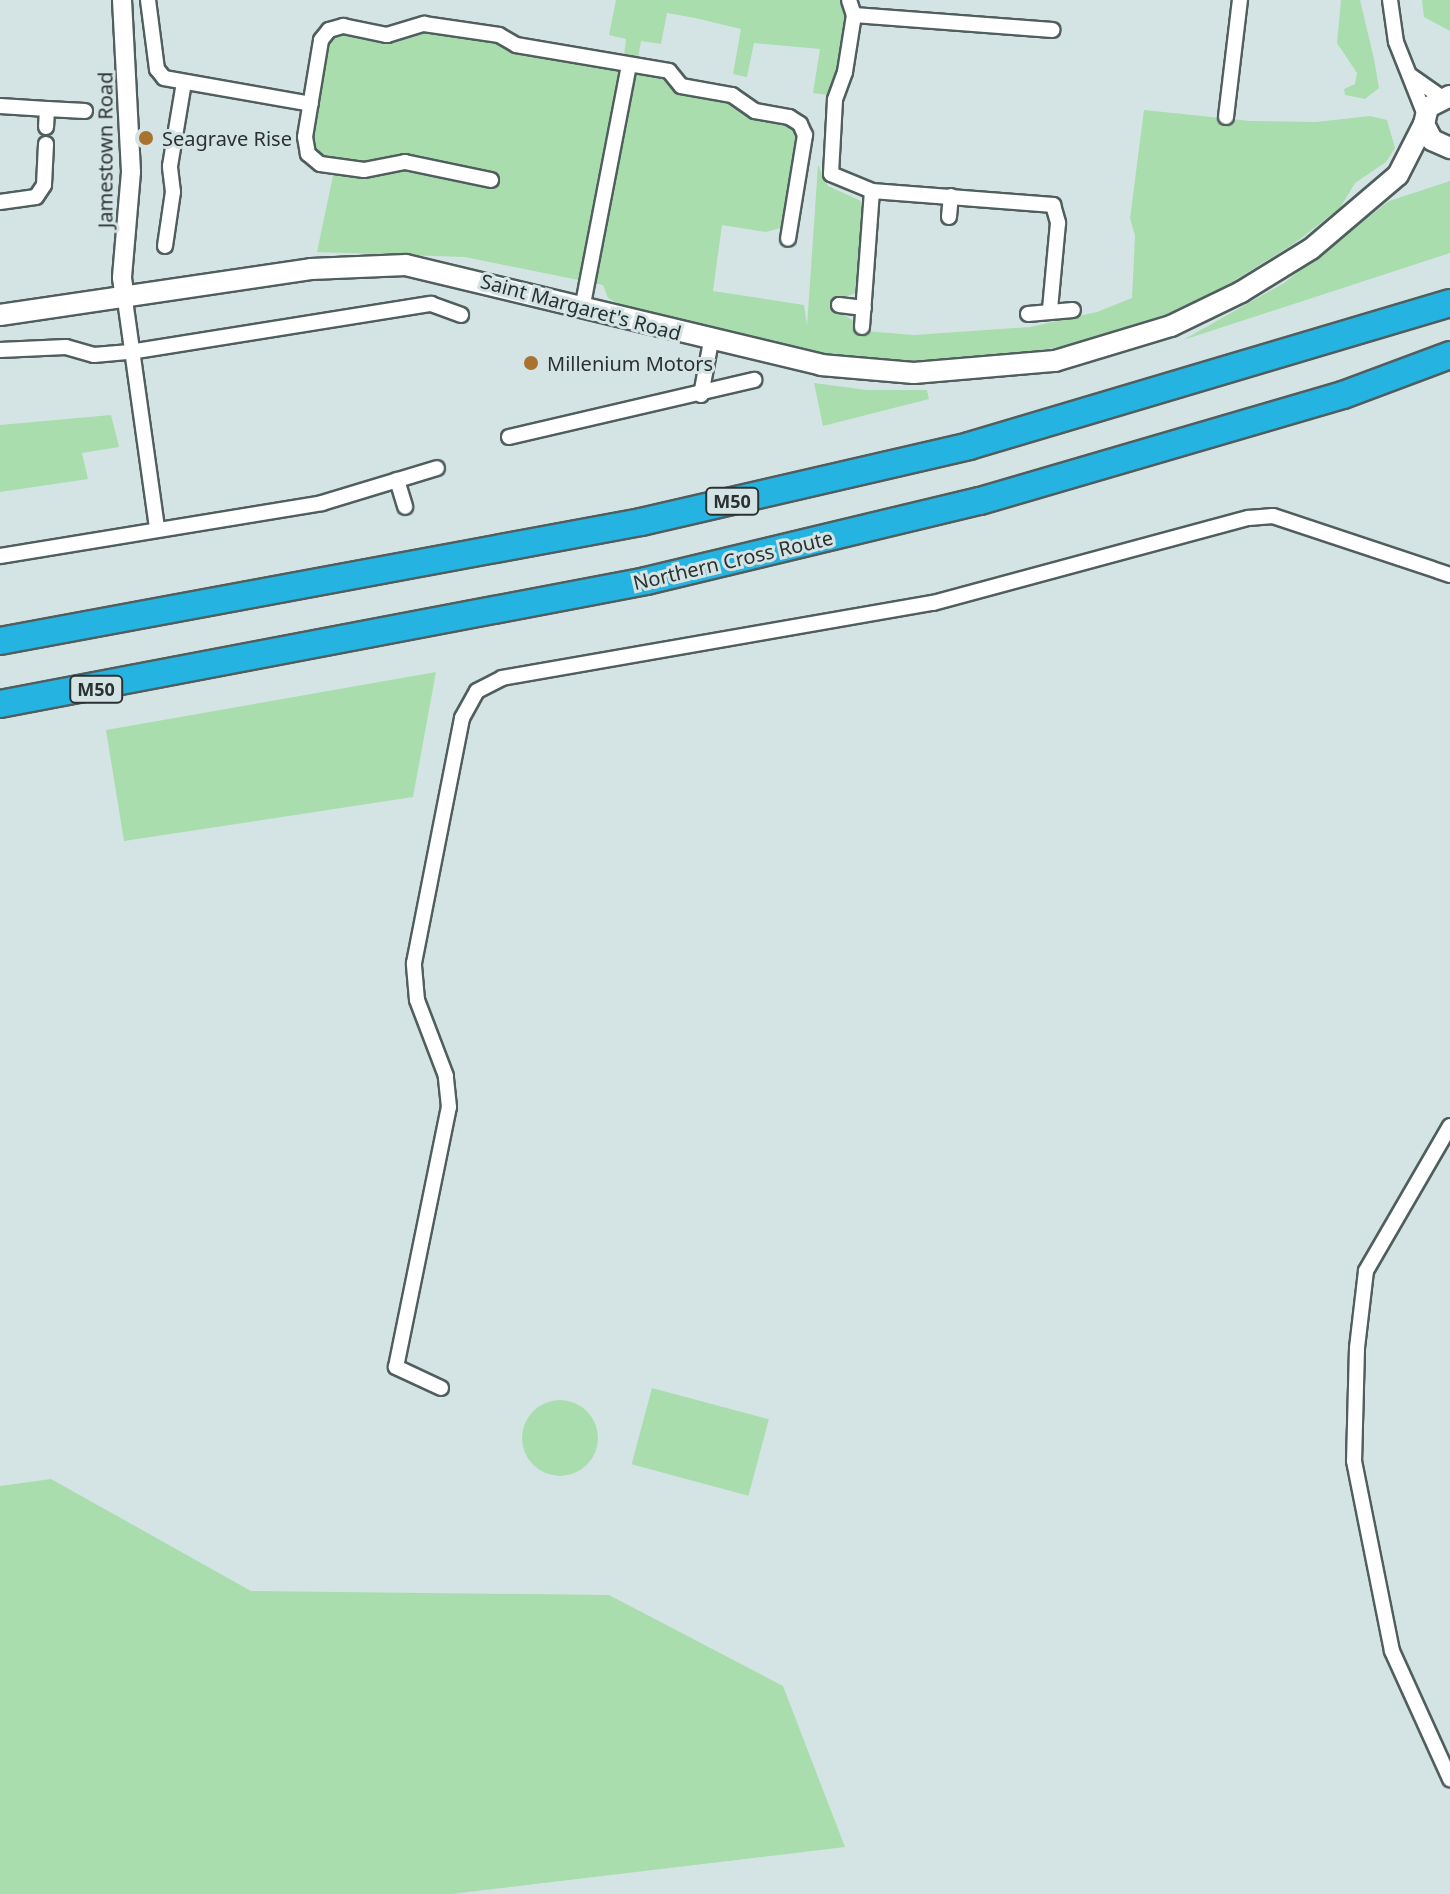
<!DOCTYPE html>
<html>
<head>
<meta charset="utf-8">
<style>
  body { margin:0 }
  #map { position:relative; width:1450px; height:1894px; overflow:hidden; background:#d4e4e5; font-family:"Noto Sans",sans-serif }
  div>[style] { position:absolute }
  .green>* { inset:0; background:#a9ddad; transform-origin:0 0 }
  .round { border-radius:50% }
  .roads { filter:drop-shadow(2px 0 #505e5e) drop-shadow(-2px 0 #505e5e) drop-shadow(0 2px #505e5e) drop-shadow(0 -2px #505e5e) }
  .minor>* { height:14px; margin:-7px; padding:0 7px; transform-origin:7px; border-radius:7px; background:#fff }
  .tertiary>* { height:18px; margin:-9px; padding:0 9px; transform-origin:9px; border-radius:9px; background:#fff }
  .secondary>* { height:20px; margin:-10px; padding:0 10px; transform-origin:10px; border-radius:10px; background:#fff }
  .motorway>* { height:26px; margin:-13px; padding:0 13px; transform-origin:13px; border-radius:13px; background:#25b4e1 }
  .dots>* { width:22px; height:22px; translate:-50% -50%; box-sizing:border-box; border:4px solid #d4e4e5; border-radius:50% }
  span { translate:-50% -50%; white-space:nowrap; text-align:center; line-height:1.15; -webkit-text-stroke:6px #d4e4e5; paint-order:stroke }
  .shield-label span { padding:2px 6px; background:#d4e4e5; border:2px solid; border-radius:6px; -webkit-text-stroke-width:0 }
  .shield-label { font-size:18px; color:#2b3131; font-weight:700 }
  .poi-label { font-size:20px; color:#2b3131 }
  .left { translate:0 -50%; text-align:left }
  .street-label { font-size:20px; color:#2b3131 }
</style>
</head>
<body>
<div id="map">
  <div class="green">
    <div style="clip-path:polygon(616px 0,849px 0,835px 96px,813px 93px,820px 49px,754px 43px,747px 77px,733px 74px,741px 29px,695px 18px,667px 13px,661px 44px,641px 41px,638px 58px,624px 56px,626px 39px,609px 35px)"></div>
    <div style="clip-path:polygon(1341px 0,1360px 0,1374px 59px,1379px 88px,1365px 99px,1345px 95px,1344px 89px,1355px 84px,1357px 73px,1337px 43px)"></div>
    <div style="clip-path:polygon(1422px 0,1450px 0,1450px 31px,1424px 17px)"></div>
    <div style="clip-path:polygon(424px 25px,668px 72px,680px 86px,732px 95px,796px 127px,803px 140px,790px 217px,780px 228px,766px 232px,722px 225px,713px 291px,804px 305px,807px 326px,818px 165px,828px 186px,861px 201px,864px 207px,858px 286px,854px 294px,840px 298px,839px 311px,853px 321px,853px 330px,914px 335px,1030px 327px,1097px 312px,1132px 298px,1135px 236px,1130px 218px,1144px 110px,1250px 121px,1316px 122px,1370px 116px,1387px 120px,1395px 148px,1386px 162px,1355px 183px,1340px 208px,1295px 243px,1206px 298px,1144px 323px,1077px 344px,967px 362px,856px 360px,748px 339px,617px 303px,608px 298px,603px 285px,465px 257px,317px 252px,335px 166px,308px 154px,330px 30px,387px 35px)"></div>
    <div style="clip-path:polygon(1450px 181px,1450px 253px,1183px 340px,1284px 283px,1389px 201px)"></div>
    <div style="clip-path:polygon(814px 383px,867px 390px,927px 390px,929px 399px,823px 426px)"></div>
    <div style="clip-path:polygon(111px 415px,119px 447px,82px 453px,88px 479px,0 492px,0 425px)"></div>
    <div style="clip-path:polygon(436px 672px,413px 797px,124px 841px,106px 730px)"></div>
    <div style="left:652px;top:1388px;width:121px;height:79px;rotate:15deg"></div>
    <div class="round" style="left:522px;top:1400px;width:76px;height:76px"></div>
    <div style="clip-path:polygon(51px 1479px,251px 1591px,609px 1595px,783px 1686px,845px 1847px,452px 1894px,0 1894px,0 1486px)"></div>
  </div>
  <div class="roads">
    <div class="minor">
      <div style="left:148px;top:0;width:70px;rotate:82.6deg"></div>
      <div style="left:157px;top:69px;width:11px;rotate:52deg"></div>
      <div style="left:164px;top:78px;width:149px;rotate:10deg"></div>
      <div style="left:849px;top:0;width:16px;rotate:72deg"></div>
      <div style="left:854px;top:15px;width:199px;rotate:4.3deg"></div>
      <div style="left:1390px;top:0;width:42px;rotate:81.9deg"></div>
      <div style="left:1396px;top:42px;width:79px;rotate:68.3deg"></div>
      <div style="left:854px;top:15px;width:58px;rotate:99deg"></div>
      <div style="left:845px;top:72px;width:30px;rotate:110deg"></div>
      <div style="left:835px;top:100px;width:74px;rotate:93.1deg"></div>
      <div style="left:831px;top:174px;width:44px;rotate:22.5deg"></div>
      <div style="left:872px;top:191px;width:182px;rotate:4.4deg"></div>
      <div style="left:1053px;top:205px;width:19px;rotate:74deg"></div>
      <div style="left:1058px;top:223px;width:87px;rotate:95.3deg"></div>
      <div style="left:1411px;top:76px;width:37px;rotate:35deg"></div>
      <div style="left:0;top:106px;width:47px;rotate:3.7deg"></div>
      <div style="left:47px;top:109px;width:18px;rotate:93deg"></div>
      <div style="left:47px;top:109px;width:38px;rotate:3deg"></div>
      <div style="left:1226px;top:117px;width:118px;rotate:-83.2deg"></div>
      <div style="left:491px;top:180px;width:88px;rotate:-168.2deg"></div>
      <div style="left:405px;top:162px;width:42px;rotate:169deg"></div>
      <div style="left:364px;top:170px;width:44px;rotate:-172.2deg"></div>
      <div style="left:320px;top:164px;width:16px;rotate:-140deg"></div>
      <div style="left:308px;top:154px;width:17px;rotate:-100deg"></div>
      <div style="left:305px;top:137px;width:98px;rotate:-80.6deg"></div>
      <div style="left:321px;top:40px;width:13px;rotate:-51deg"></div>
      <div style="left:329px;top:30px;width:15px;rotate:-16deg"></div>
      <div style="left:343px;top:26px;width:45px;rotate:11.6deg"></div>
      <div style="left:387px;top:35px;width:39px;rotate:-17deg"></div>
      <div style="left:424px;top:24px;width:76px;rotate:8.3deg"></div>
      <div style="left:499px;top:35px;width:20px;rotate:30deg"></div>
      <div style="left:516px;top:45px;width:155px;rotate:9.6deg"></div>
      <div style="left:669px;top:71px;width:19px;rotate:51deg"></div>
      <div style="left:681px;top:86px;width:52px;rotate:10deg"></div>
      <div style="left:732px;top:95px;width:28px;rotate:35deg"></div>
      <div style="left:755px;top:111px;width:35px;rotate:10deg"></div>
      <div style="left:789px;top:117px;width:13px;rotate:32deg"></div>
      <div style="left:800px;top:124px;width:12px;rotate:66deg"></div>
      <div style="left:805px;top:135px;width:105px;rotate:99.3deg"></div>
      <div style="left:0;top:202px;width:36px;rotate:-8deg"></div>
      <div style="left:36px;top:197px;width:14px;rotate:-56deg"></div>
      <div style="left:44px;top:185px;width:41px;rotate:-87.2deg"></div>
      <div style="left:949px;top:217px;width:21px;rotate:-85deg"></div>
      <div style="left:165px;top:246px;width:55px;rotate:-81.6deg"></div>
      <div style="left:173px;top:192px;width:26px;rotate:-97deg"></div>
      <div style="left:170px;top:166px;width:85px;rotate:-80.5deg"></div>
      <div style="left:125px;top:300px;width:230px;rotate:82deg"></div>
      <div style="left:583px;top:304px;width:242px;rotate:-79.1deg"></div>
      <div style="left:839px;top:305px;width:25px;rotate:7deg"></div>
      <div style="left:1028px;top:314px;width:45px;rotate:-5.1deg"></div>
      <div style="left:862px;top:327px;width:136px;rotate:-85.8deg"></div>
      <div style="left:0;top:350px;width:66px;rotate:-2.6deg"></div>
      <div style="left:66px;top:347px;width:29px;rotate:16deg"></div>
      <div style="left:94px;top:355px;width:36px;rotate:-5deg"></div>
      <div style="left:130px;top:352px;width:305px;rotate:-9.1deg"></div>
      <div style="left:431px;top:304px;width:32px;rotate:20deg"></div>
      <div style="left:701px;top:395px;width:55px;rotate:-79.5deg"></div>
      <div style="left:509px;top:437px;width:252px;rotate:-13.1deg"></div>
      <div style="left:397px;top:480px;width:28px;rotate:73deg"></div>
      <div style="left:0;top:556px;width:326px;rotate:-9.3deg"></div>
      <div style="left:322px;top:503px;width:120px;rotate:-16.9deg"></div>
      <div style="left:1450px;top:1126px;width:168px;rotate:120.1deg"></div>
      <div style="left:1366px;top:1271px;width:78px;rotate:96.7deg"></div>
      <div style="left:1357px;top:1348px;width:113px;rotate:91.5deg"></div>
      <div style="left:1354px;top:1461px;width:194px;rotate:78.7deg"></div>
      <div style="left:1392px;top:1651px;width:141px;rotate:65.6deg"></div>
      <div style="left:441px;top:1388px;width:50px;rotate:-155deg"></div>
      <div style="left:396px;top:1367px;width:265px;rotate:-78.5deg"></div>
      <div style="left:449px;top:1107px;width:31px;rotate:-96deg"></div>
      <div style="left:446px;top:1076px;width:81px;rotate:-110.9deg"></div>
      <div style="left:417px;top:1000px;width:37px;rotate:-95deg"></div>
      <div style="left:414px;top:963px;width:250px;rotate:-78.9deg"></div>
      <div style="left:462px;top:718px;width:31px;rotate:-61deg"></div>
      <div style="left:477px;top:691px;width:28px;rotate:-27deg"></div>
      <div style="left:502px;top:678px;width:437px;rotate:-9.9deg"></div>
      <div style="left:933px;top:603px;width:327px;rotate:-15.1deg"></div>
      <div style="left:1249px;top:518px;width:24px;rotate:-5deg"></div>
      <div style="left:1273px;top:516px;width:187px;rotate:18.4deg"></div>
    </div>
    <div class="tertiary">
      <div style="left:122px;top:0;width:172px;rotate:87deg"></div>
      <div style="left:131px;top:172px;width:106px;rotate:94.9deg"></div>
      <div style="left:122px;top:278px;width:22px;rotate:82deg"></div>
    </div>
    <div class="secondary">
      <div style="left:1450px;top:96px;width:25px;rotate:153deg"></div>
      <div style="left:1428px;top:107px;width:17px;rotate:103deg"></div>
      <div style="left:1424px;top:124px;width:18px;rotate:63deg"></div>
      <div style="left:1432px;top:140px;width:20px;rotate:24deg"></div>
      <div style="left:0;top:315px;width:314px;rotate:-8.4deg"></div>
      <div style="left:311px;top:269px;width:95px;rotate:-2.4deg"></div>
      <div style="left:406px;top:265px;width:427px;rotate:13.5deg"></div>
      <div style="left:821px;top:365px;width:93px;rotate:4.9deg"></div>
      <div style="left:914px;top:373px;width:142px;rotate:-4.9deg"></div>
      <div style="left:1055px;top:361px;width:121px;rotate:-16.8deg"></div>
      <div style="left:1171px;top:326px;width:78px;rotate:-25.9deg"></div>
      <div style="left:1241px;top:292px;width:82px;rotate:-31.6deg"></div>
      <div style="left:1311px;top:249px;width:114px;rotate:-40.4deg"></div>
      <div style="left:1398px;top:175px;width:57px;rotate:-63deg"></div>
    </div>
    <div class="motorway">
      <div style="left:0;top:641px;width:652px;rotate:-10.52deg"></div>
      <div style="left:641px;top:522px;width:337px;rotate:-13deg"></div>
      <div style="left:969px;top:446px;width:502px;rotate:-16.56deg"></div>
      <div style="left:0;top:704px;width:658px;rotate:-10.78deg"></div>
      <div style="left:646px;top:581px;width:343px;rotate:-13.5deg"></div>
      <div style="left:980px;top:501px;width:378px;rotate:-16.3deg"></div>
      <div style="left:1343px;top:395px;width:114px;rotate:-20.5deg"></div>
    </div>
  </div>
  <div class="dots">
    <div style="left:146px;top:138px;background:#a9722e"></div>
    <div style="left:531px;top:363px;background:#a9722e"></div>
  </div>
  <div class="shield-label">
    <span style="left:732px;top:501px">M50</span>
    <span style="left:96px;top:689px">M50</span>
  </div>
  <div class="poi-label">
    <span class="left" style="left:162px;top:138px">Seagrave Rise</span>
    <span class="left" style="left:547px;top:363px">Millenium Motors</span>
  </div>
  <div class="street-label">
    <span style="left:105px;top:150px;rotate:-90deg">Jamestown Road</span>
    <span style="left:581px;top:307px;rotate:15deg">Saint Margaret's Road</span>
    <span style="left:733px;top:560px;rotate:-13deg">Northern Cross Route</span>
  </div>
</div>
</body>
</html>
